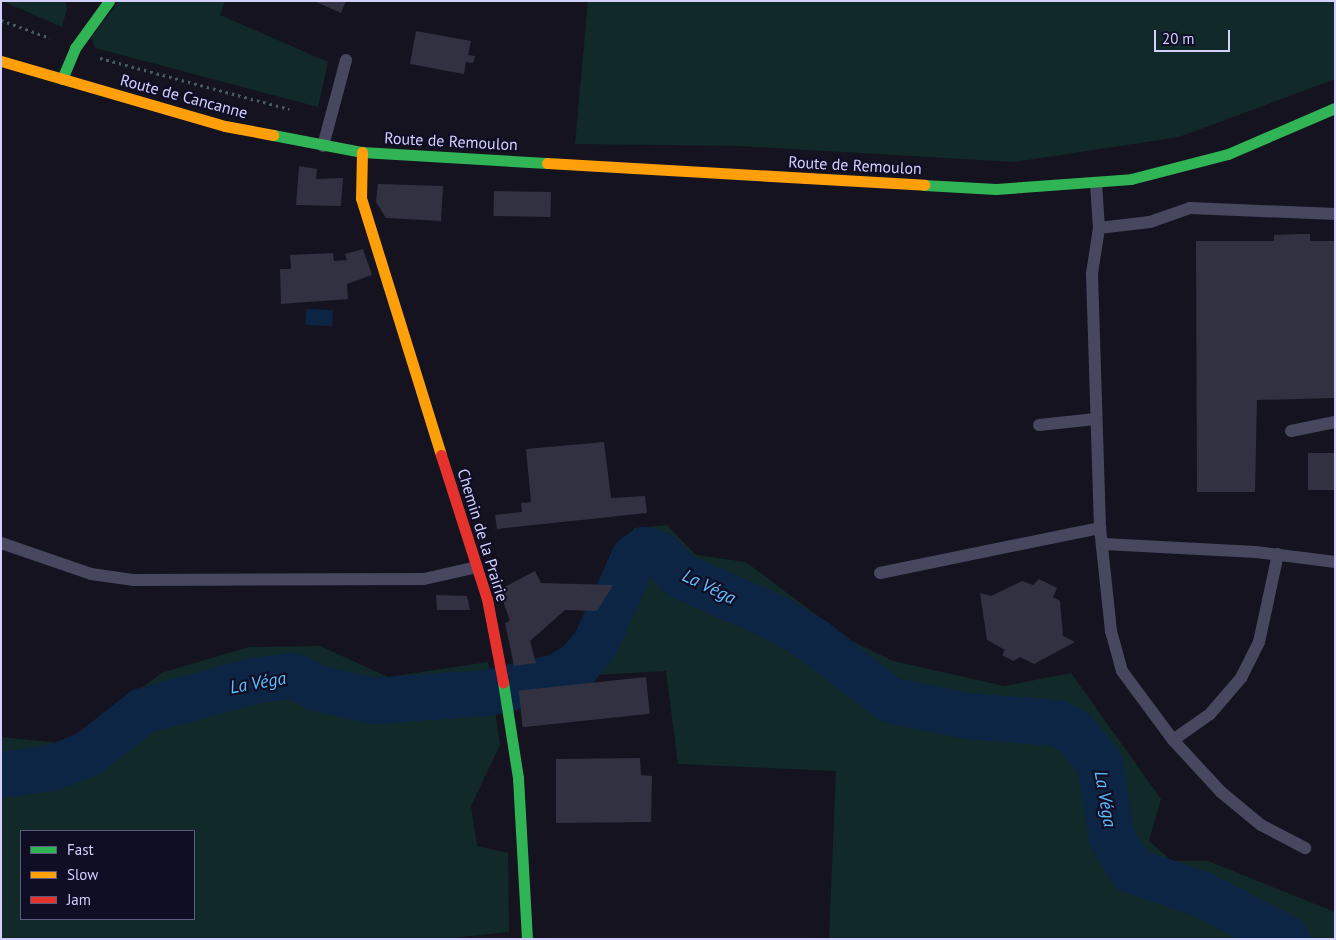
<!DOCTYPE html>
<html>
<head>
<meta charset="utf-8">
<style>
  body { margin:0 }
  #map { position:relative; width:1336px; height:940px; overflow:hidden; background:#14131f; font-family:"PT Sans",sans-serif }
  div>[style] { position:absolute }
  .green>* { inset:0; background:#112a29 }
  .water>* { inset:0; background:#0d2545; transform-origin:0 0 }
  .river>* { height:46px; margin:-23px; padding:0 23px; transform-origin:23px; border-radius:23px; background:#0d2545 }
  .building>* { inset:0; background:#323141; transform-origin:0 0 }
  .path>* { height:3px; margin-top:-1.5px; transform-origin:0; background:repeating-linear-gradient(90deg,#495a66 0 2.5px,transparent 0 6.5px) }
  .lane>* { height:12px; margin:-6px; padding:0 6px; transform-origin:6px; border-radius:6px; background:#474860 }
  .fast>* { height:11px; margin:-5.5px; padding:0 5.5px; transform-origin:5.5px; border-radius:5.5px; background:#30b455 }
  .slow>* { height:11px; margin:-5.5px; padding:0 5.5px; transform-origin:5.5px; border-radius:5.5px; background:#ff9f0a }
  .jam>* { height:11px; margin:-5.5px; padding:0 5.5px; transform-origin:5.5px; border-radius:5.5px; background:#e5322d }
  span { translate:-50% -50%; white-space:nowrap; text-align:center; line-height:1.15; -webkit-text-stroke:4.5px #100e24; paint-order:stroke }
  .street-label { font-size:16px; color:#d3d0ff }
  .water-label { font-size:18px; color:#5ebfff; font-style:italic }
  .frame { position:absolute; inset:0; border:2px solid #d3d0ff; pointer-events:none }
  .legend { position:absolute; left:20px; top:830px; width:175px; height:90px; box-sizing:border-box; background:#100e24; border:1px solid #5e5c7c; margin:0; padding:6px 9px; list-style:none; font-size:15px; color:#d3d0ff }
  .legend li { display:flex; align-items:center; gap:10px; height:25px }
  .legend b { width:25px; border:1px solid #5e5c7c }
  .scale { position:absolute; left:1154px; top:30px; width:76px; height:22px; box-sizing:border-box; border:2px solid #d3d0ff; border-top:0; padding-left:6px; font-size:15px; line-height:18px; white-space:nowrap; color:#d3d0ff; -webkit-text-stroke:4px #100e24; paint-order:stroke }
</style>
</head>
<body>
<div id="map">
  <div class="green">
    <div style="clip-path:polygon(2px 1px,65px 1px,67px 8px,62px 27px)"></div>
    <div style="clip-path:polygon(119px 1px,225px 1px,220px 15px,328px 62px,318px 107px,95px 48px,91px 38px)"></div>
    <div style="clip-path:polygon(588px 1px,1335px 1px,1335px 79px,1179px 137px,1014px 162px,740px 146px,575px 144px)"></div>
    <div style="clip-path:polygon(667px 525px,696px 555px,746px 562px,850px 640px,893px 661px,1004px 686px,1071px 673px,1161px 799px,1149px 841px,1172px 861px,1208px 861px,1335px 912px,1335px 939px,829px 939px,836px 771px,678px 764px,666px 671px,578px 676px,603px 655px,637px 591px,611px 568px,634px 528px)"></div>
    <div style="clip-path:polygon(evenodd,320px 646px,388px 677px,488px 662px,500px 745px,471px 806px,477px 846px,508px 853px,509px 932px,443px 939px,1px 939px,1px 737px,71px 744px,161px 673px,249px 647px,320px 646px,21px 831px,194px 831px,194px 919px,21px 919px,21px 831px)"></div>
  </div>
  <div class="water">
    <div style="left:306px;top:309px;width:27px;height:16px;rotate:2deg"></div>
  </div>
  <div class="river">
    <div style="left:1px;top:775px;width:52px;rotate:-7.7deg"></div>
    <div style="left:53px;top:768px;width:38px;rotate:-22deg"></div>
    <div style="left:88px;top:754px;width:70px;rotate:-38deg"></div>
    <div style="left:143px;top:711px;width:118px;rotate:-15.2deg"></div>
    <div style="left:257px;top:680px;width:37px;rotate:-6deg"></div>
    <div style="left:294px;top:676px;width:26px;rotate:28deg"></div>
    <div style="left:317px;top:688px;width:57px;rotate:13.1deg"></div>
    <div style="left:373px;top:701px;width:114px;rotate:-4deg"></div>
    <div style="left:487px;top:693px;width:72px;rotate:-12.9deg"></div>
    <div style="left:557px;top:677px;width:24px;rotate:-30deg"></div>
    <div style="left:578px;top:665px;width:26px;rotate:-50deg"></div>
    <div style="left:595px;top:645px;width:95px;rotate:-65.9deg"></div>
    <div style="left:634px;top:558px;width:14px;rotate:-36deg"></div>
    <div style="left:645px;top:550px;width:16px;rotate:18deg"></div>
    <div style="left:660px;top:555px;width:30px;rotate:45deg"></div>
    <div style="left:681px;top:576px;width:106px;rotate:23.9deg"></div>
    <div style="left:778px;top:619px;width:41px;rotate:31deg"></div>
    <div style="left:813px;top:640px;width:98px;rotate:37.9deg"></div>
    <div style="left:890px;top:700px;width:78px;rotate:11.9deg"></div>
    <div style="left:966px;top:716px;width:91px;rotate:4.4deg"></div>
    <div style="left:1057px;top:723px;width:19px;rotate:28deg"></div>
    <div style="left:1074px;top:732px;width:40px;rotate:50deg"></div>
    <div style="left:1100px;top:763px;width:76px;rotate:80.9deg"></div>
    <div style="left:1112px;top:838px;width:37px;rotate:59deg"></div>
    <div style="left:1131px;top:870px;width:76px;rotate:19.1deg"></div>
    <div style="left:1203px;top:895px;width:95px;rotate:27.6deg"></div>
  </div>
  <div class="building">
    <div style="clip-path:polygon(314px 1px,346px 1px,341px 13px)"></div>
    <div style="clip-path:polygon(416px 31px,471px 41px,468px 55px,475px 56px,473px 63px,466px 62px,464px 74px,410px 64px)"></div>
    <div style="clip-path:polygon(299px 166px,317px 169px,316px 179px,343px 178px,341px 206px,296px 205px)"></div>
    <div style="clip-path:polygon(378px 184px,443px 186px,441px 221px,386px 218px,376px 202px)"></div>
    <div style="left:494px;top:191px;width:57px;height:25px;rotate:1deg"></div>
    <div style="clip-path:polygon(1299px 234px,1310px 234px,1310px 241px,1335px 241px,1335px 398px,1257px 400px,1255px 492px,1197px 492px,1196px 241px,1274px 241px,1274px 235px)"></div>
    <div style="clip-path:polygon(363px 249px,372px 275px,347px 284px,348px 299px,281px 304px,280px 269px,291px 269px,290px 255px,333px 253px,334px 261px,347px 260px,345px 254px)"></div>
    <div style="clip-path:polygon(604px 442px,611px 498px,645px 496px,647px 513px,497px 529px,495px 515px,522px 512px,521px 503px,531px 502px,526px 449px)"></div>
    <div style="left:1308px;top:453px;width:27px;height:37px"></div>
    <div style="clip-path:polygon(535px 571px,541px 583px,613px 585px,597px 611px,565px 610px,530px 641px,536px 663px,514px 666px,505px 623px,510px 621px,499px 590px)"></div>
    <div style="clip-path:polygon(1039px 579px,1057px 588px,1053px 597px,1060px 601px,1063px 636px,1075px 642px,1034px 664px,1020px 657px,1013px 661px,1002px 655px,1005px 650px,987px 640px,980px 593px,991px 596px,1022px 581px,1033px 585px)"></div>
    <div style="clip-path:polygon(436px 595px,467px 596px,470px 610px,437px 610px)"></div>
    <div style="left:646px;top:677px;width:37px;height:128px;rotate:84deg"></div>
    <div style="clip-path:polygon(640px 758px,641px 775px,652px 776px,651px 822px,556px 823px,556px 759px)"></div>
  </div>
  <div class="path">
    <div style="left:1px;top:20px;width:52px;rotate:20.2deg"></div>
    <div style="left:100px;top:58px;width:196px;rotate:15.1deg"></div>
  </div>
  <div class="lane">
    <div style="left:323px;top:146px;width:89px;rotate:-75deg"></div>
    <div style="left:1096px;top:183px;width:45px;rotate:86.2deg"></div>
    <div style="left:1099px;top:228px;width:47px;rotate:98.7deg"></div>
    <div style="left:1092px;top:274px;width:254px;rotate:88.2deg"></div>
    <div style="left:1100px;top:528px;width:104px;rotate:83.9deg"></div>
    <div style="left:1111px;top:631px;width:41px;rotate:74.6deg"></div>
    <div style="left:1122px;top:671px;width:86px;rotate:53.5deg"></div>
    <div style="left:1173px;top:740px;width:71px;rotate:47.3deg"></div>
    <div style="left:1221px;top:792px;width:52px;rotate:39.5deg"></div>
    <div style="left:1261px;top:825px;width:50px;rotate:27.6deg"></div>
    <div style="left:1099px;top:228px;width:51px;rotate:-6.7deg"></div>
    <div style="left:1150px;top:222px;width:42px;rotate:-19.3deg"></div>
    <div style="left:1190px;top:208px;width:145px;rotate:2.4deg"></div>
    <div style="left:1039px;top:425px;width:57px;rotate:-6deg"></div>
    <div style="left:1291px;top:431px;width:45px;rotate:-11.6deg"></div>
    <div style="left:1px;top:543px;width:95px;rotate:19deg"></div>
    <div style="left:91px;top:574px;width:42px;rotate:8.1deg"></div>
    <div style="left:133px;top:580px;width:291px;rotate:-0.2deg"></div>
    <div style="left:424px;top:579px;width:54px;rotate:-12.8deg"></div>
    <div style="left:1104px;top:544px;width:152px;rotate:3deg"></div>
    <div style="left:1256px;top:552px;width:80px;rotate:7.2deg"></div>
    <div style="left:880px;top:573px;width:225px;rotate:-11.6deg"></div>
    <div style="left:1173px;top:740px;width:45px;rotate:-35.1deg"></div>
    <div style="left:1210px;top:714px;width:48px;rotate:-49.3deg"></div>
    <div style="left:1241px;top:678px;width:40px;rotate:-63.4deg"></div>
    <div style="left:1259px;top:642px;width:90px;rotate:-77.8deg"></div>
  </div>
  <div class="fast">
    <div style="left:62px;top:79px;width:34px;rotate:-67deg"></div>
    <div style="left:75px;top:48px;width:58px;rotate:-54.1deg"></div>
    <div style="left:273px;top:135px;width:91px;rotate:10.8deg"></div>
    <div style="left:362px;top:152px;width:185px;rotate:3.4deg"></div>
    <div style="left:924px;top:185px;width:72px;rotate:3.2deg"></div>
    <div style="left:996px;top:189px;width:135px;rotate:-4.2deg"></div>
    <div style="left:1131px;top:179px;width:100px;rotate:-14.5deg"></div>
    <div style="left:1228px;top:154px;width:116px;rotate:-23.3deg"></div>
    <div style="left:503px;top:682px;width:97px;rotate:81.1deg"></div>
    <div style="left:518px;top:778px;width:161px;rotate:86.8deg"></div>
  </div>
  <div class="slow">
    <div style="left:1px;top:61px;width:233px;rotate:16.2deg"></div>
    <div style="left:225px;top:126px;width:49px;rotate:10.6deg"></div>
    <div style="left:362px;top:152px;width:46px;rotate:91.2deg"></div>
    <div style="left:361px;top:198px;width:269px;rotate:72.7deg"></div>
    <div style="left:547px;top:163px;width:378px;rotate:3.3deg"></div>
  </div>
  <div class="jam">
    <div style="left:441px;top:455px;width:151px;rotate:72.3deg"></div>
    <div style="left:487px;top:599px;width:85px;rotate:79.1deg"></div>
  </div>
  <div class="street-label">
    <span style="left:184px;top:96px;rotate:15deg">Route de Cancanne</span>
    <span style="left:451px;top:141px;rotate:3deg">Route de Remoulon</span>
    <span style="left:855px;top:165px;rotate:3deg">Route de Remoulon</span>
    <span style="left:483px;top:535px;rotate:73deg">Chemin de la Prairie</span>
  </div>
  <div class="water-label">
    <span style="left:709px;top:587px;rotate:26deg">La Véga</span>
    <span style="left:258px;top:683px;rotate:-10deg">La Véga</span>
    <span style="left:1105px;top:799px;rotate:80deg">La Véga</span>
  </div>
  <div class="frame"></div>
  <ul class="legend">
  <li><b style="height:6px;background:#30b455"></b>Fast</li>
  <li><b style="height:6px;background:#ff9f0a"></b>Slow</li>
  <li><b style="height:6px;background:#e5322d"></b>Jam</li>
  </ul>
  <div class="scale">20 m</div>
</div>
</body>
</html>
